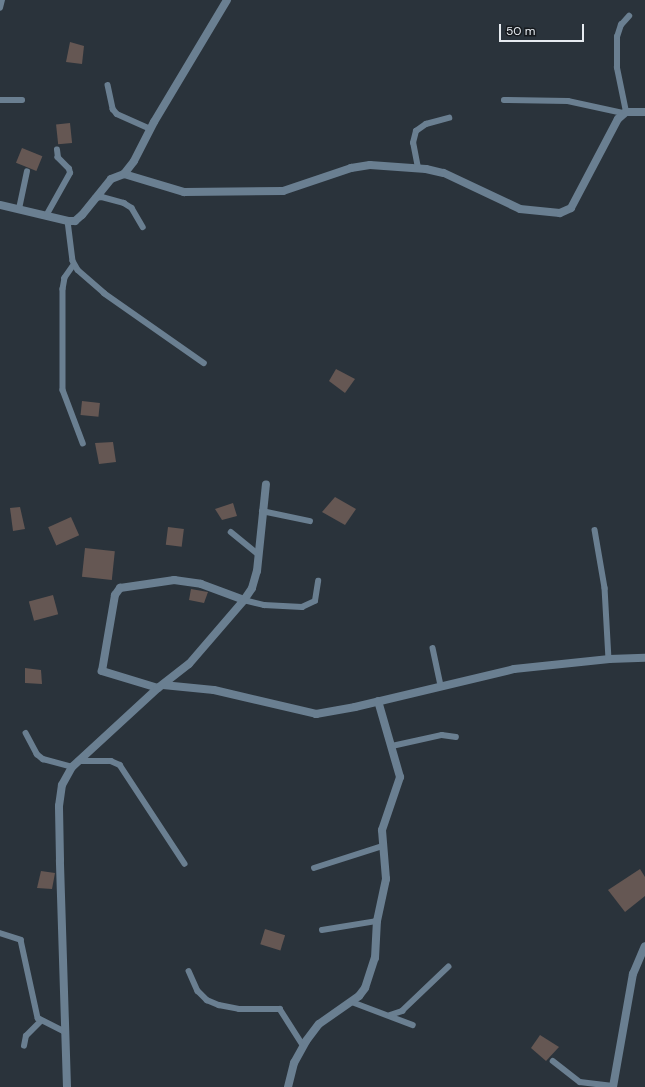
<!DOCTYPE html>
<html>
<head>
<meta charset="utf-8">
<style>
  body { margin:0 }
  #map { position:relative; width:645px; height:1087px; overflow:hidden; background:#2a333b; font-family:"DM Sans",sans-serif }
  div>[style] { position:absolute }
  .building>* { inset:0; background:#655753; transform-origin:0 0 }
  .service>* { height:5.5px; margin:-2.75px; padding:0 2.75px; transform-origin:2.75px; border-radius:2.75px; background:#6a7f91 }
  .minor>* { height:8px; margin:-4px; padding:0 4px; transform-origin:4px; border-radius:4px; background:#6a7f91 }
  span { translate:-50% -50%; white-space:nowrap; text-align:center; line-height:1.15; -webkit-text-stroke:3.5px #161a1e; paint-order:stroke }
  .scale { position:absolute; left:499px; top:24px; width:85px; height:18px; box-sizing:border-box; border:2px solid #e6ebf0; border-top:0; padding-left:5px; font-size:12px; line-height:14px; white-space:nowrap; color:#e6ebf0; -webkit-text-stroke:3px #161a1e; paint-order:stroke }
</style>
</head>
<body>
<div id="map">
  <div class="building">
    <div style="clip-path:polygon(70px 42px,84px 46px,82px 64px,66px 62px)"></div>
    <div style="left:70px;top:123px;width:20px;height:14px;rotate:84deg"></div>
    <div style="left:22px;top:148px;width:22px;height:16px;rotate:22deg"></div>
    <div style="clip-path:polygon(336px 369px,355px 379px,345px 393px,329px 381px)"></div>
    <div style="left:82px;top:401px;width:18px;height:14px;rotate:6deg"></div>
    <div style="clip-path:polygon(113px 442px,116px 462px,99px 464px,95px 443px)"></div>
    <div style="clip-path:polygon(335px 497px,356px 509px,345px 525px,322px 512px)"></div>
    <div style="clip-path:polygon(233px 503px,237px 516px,222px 520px,215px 509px)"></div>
    <div style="clip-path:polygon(20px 507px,25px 529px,13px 531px,10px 508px)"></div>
    <div style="left:71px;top:517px;width:20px;height:25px;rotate:66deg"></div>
    <div style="left:168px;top:527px;width:16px;height:18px;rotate:7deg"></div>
    <div style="left:85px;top:548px;width:30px;height:29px;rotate:6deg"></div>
    <div style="clip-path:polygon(191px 589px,208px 592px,204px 603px,189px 600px)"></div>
    <div style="left:53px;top:595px;width:20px;height:25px;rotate:75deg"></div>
    <div style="clip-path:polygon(25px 668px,41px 670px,42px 684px,25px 683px)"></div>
    <div style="clip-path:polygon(640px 869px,645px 877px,645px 896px,625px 912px,608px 890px)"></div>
    <div style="clip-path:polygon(41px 871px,55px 873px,52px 889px,37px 888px)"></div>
    <div style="left:265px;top:929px;width:21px;height:16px;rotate:17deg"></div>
    <div style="clip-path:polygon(540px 1035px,559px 1047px,546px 1061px,531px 1048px)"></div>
  </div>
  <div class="service">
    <div style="left:0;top:8px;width:8px;rotate:-76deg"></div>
    <div style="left:108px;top:85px;width:25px;rotate:78deg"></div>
    <div style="left:113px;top:109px;width:6px;rotate:51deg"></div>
    <div style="left:117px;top:114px;width:37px;rotate:24deg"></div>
    <div style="left:0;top:100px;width:22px"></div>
    <div style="left:504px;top:100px;width:64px;rotate:0.9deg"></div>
    <div style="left:568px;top:101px;width:56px;rotate:12.3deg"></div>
    <div style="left:626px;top:112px;width:45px;rotate:-101.6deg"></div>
    <div style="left:617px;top:68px;width:31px;rotate:-90deg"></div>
    <div style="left:617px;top:37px;width:13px;rotate:-72deg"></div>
    <div style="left:621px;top:25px;width:12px;rotate:-48deg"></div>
    <div style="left:418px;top:168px;width:25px;rotate:-101deg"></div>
    <div style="left:413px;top:143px;width:12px;rotate:-76deg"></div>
    <div style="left:416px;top:131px;width:12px;rotate:-35deg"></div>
    <div style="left:426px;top:124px;width:24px;rotate:-15deg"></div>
    <div style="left:95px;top:198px;width:7px;rotate:-8deg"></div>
    <div style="left:102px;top:197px;width:23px;rotate:15deg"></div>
    <div style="left:124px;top:203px;width:9px;rotate:32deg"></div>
    <div style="left:132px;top:208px;width:22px;rotate:60deg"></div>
    <div style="left:19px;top:209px;width:38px;rotate:-78deg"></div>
    <div style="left:46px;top:216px;width:49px;rotate:-60.8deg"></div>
    <div style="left:70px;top:173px;width:4px;rotate:-104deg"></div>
    <div style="left:69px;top:169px;width:16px;rotate:-135deg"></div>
    <div style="left:58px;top:158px;width:8px;rotate:-97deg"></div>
    <div style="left:68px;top:221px;width:40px;rotate:82.9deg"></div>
    <div style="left:73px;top:261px;width:10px;rotate:61deg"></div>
    <div style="left:78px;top:270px;width:35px;rotate:41deg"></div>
    <div style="left:104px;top:293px;width:122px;rotate:35deg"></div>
    <div style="left:74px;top:265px;width:16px;rotate:125deg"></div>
    <div style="left:65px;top:278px;width:11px;rotate:100deg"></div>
    <div style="left:63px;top:289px;width:101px;rotate:90deg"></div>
    <div style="left:63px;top:390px;width:57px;rotate:69.3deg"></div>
    <div style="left:262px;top:511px;width:49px;rotate:11.8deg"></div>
    <div style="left:595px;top:530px;width:59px;rotate:80.2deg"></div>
    <div style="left:605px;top:588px;width:71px;rotate:86.8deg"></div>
    <div style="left:231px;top:532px;width:35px;rotate:39deg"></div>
    <div style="left:244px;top:600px;width:21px;rotate:14deg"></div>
    <div style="left:264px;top:605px;width:38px;rotate:3deg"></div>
    <div style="left:302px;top:607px;width:14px;rotate:-25deg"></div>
    <div style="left:315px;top:601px;width:20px;rotate:-81deg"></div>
    <div style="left:433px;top:648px;width:39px;rotate:78deg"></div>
    <div style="left:26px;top:733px;width:24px;rotate:62deg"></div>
    <div style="left:37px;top:754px;width:8px;rotate:40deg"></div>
    <div style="left:43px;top:759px;width:30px;rotate:15deg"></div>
    <div style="left:392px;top:746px;width:51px;rotate:-12.4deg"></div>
    <div style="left:442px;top:735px;width:14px;rotate:8deg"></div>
    <div style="left:78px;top:761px;width:33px"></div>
    <div style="left:111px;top:761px;width:10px;rotate:24deg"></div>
    <div style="left:120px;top:765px;width:118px;rotate:56.7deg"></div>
    <div style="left:314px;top:868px;width:72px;rotate:-17.7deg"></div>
    <div style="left:322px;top:930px;width:56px;rotate:-9.3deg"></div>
    <div style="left:0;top:933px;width:22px;rotate:18deg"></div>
    <div style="left:21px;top:940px;width:80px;rotate:77.7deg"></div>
    <div style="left:38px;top:1018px;width:31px;rotate:27deg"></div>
    <div style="left:189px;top:971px;width:22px;rotate:66deg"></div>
    <div style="left:198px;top:991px;width:13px;rotate:45deg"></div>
    <div style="left:207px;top:1000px;width:13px;rotate:23deg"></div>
    <div style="left:219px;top:1005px;width:20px;rotate:11deg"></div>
    <div style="left:239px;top:1009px;width:41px"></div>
    <div style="left:280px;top:1009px;width:43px;rotate:57.4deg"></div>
    <div style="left:352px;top:1002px;width:65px;rotate:20.7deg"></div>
    <div style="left:390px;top:1015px;width:13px;rotate:-18deg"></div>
    <div style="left:402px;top:1011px;width:64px;rotate:-43.7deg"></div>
    <div style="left:24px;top:1046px;width:10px;rotate:-79deg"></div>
    <div style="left:26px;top:1036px;width:21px;rotate:-45deg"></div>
    <div style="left:553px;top:1061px;width:34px;rotate:38deg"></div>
    <div style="left:580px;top:1082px;width:33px;rotate:7deg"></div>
  </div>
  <div class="minor">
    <div style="left:124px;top:174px;width:63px;rotate:16.7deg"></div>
    <div style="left:184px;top:192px;width:99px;rotate:-0.6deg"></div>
    <div style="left:283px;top:191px;width:72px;rotate:-18.7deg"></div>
    <div style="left:351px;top:168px;width:19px;rotate:-9deg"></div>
    <div style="left:370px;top:165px;width:56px;rotate:4.1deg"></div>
    <div style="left:426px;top:169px;width:18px;rotate:13deg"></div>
    <div style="left:444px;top:173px;width:84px;rotate:25.3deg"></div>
    <div style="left:520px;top:209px;width:40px;rotate:5.7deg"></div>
    <div style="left:560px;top:213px;width:12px;rotate:-24deg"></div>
    <div style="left:571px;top:208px;width:101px;rotate:-62.2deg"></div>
    <div style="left:618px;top:119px;width:11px;rotate:-41deg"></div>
    <div style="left:626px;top:112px;width:19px"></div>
    <div style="left:0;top:205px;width:70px;rotate:13.2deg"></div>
    <div style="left:68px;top:221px;width:7px"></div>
    <div style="left:75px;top:221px;width:9px;rotate:-41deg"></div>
    <div style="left:82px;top:215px;width:46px;rotate:-51.1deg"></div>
    <div style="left:111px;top:179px;width:14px;rotate:-21deg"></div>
    <div style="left:124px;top:174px;width:16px;rotate:-52deg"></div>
    <div style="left:134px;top:161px;width:44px;rotate:-62.9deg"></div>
    <div style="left:154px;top:122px;width:142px;rotate:-59.1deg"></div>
    <div style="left:163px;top:685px;width:51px;rotate:5.6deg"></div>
    <div style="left:214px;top:690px;width:105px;rotate:13.2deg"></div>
    <div style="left:316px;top:714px;width:40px;rotate:-10deg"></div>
    <div style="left:355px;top:707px;width:163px;rotate:-13.4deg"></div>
    <div style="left:514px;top:669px;width:96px;rotate:-6deg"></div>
    <div style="left:609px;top:659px;width:36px;rotate:-2deg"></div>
    <div style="left:158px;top:688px;width:59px;rotate:-163.1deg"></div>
    <div style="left:102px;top:671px;width:77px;rotate:-80.3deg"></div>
    <div style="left:115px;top:595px;width:9px;rotate:-54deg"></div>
    <div style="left:120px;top:588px;width:55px;rotate:-8.4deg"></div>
    <div style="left:174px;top:580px;width:27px;rotate:8deg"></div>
    <div style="left:201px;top:584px;width:46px;rotate:20.4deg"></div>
    <div style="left:67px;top:1087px;width:227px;rotate:-91.8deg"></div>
    <div style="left:60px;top:860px;width:54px;rotate:-91.1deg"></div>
    <div style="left:59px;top:806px;width:21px;rotate:-82deg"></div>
    <div style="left:62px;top:785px;width:21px;rotate:-61deg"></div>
    <div style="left:72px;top:767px;width:117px;rotate:-42.6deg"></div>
    <div style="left:158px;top:688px;width:39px;rotate:-38deg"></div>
    <div style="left:189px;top:664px;width:84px;rotate:-49.3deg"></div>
    <div style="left:244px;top:600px;width:14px;rotate:-56deg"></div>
    <div style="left:252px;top:588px;width:18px;rotate:-74deg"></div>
    <div style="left:257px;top:571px;width:87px;rotate:-84.1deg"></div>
    <div style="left:288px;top:1087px;width:25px;rotate:-76deg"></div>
    <div style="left:294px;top:1063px;width:25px;rotate:-61deg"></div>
    <div style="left:306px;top:1041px;width:21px;rotate:-53deg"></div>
    <div style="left:319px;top:1024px;width:49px;rotate:-35deg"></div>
    <div style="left:359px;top:996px;width:10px;rotate:-53deg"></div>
    <div style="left:365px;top:988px;width:32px;rotate:-72deg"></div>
    <div style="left:375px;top:958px;width:37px;rotate:-87deg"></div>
    <div style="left:377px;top:921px;width:43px;rotate:-77.9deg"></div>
    <div style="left:386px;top:879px;width:49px;rotate:-94.7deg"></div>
    <div style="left:382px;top:830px;width:56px;rotate:-71.2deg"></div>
    <div style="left:400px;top:777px;width:79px;rotate:-106.1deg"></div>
    <div style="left:613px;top:1087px;width:115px;rotate:-80deg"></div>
    <div style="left:633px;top:974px;width:30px;rotate:-67deg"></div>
  </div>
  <div class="scale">50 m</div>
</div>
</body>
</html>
